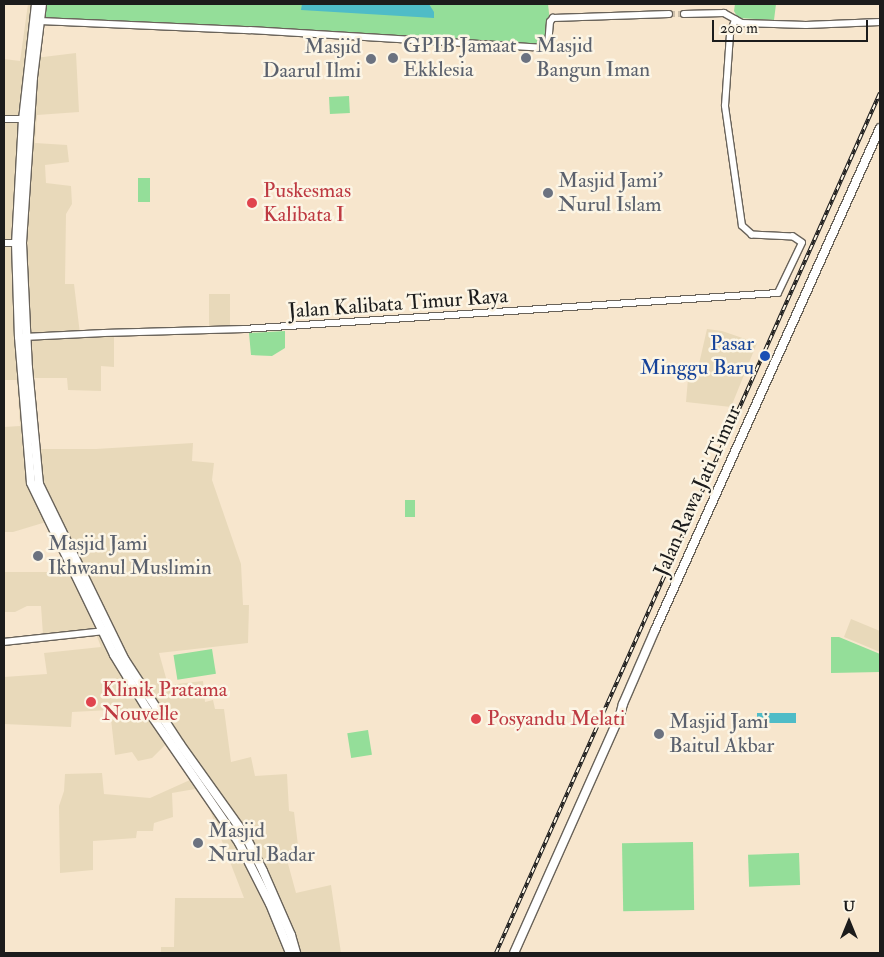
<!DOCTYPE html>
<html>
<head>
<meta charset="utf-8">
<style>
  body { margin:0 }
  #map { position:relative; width:884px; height:957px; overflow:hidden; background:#f7e6cd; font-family:"IM FELL Double Pica",serif }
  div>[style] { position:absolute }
  .built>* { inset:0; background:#e8d9ba; transform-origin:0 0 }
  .green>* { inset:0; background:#94de99; transform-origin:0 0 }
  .water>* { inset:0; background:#4fbcc7; transform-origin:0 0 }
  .minor-tunnel>* { height:5.5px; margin-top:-2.75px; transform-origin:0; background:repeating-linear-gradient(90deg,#cbbeaa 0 5.5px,transparent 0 8.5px) }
  .roads { filter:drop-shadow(1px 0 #69635a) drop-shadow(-1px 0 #69635a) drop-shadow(0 1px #69635a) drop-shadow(0 -1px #69635a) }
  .minor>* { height:5.5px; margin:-2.75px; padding:0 2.75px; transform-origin:2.75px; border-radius:2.75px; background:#fff }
  .major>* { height:8px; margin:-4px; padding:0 4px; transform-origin:4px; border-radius:4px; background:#fff }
  .rail>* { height:4px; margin-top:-2px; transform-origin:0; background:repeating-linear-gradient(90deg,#fcf5e5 0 5.5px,#1c1c1c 0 11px); box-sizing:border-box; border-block:1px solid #1c1c1c }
  .dots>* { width:14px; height:14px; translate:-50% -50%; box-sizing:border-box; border:2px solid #fcf5e5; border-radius:50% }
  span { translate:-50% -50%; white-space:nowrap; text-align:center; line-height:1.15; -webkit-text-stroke:5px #fcf5e5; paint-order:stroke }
  .worship-label { font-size:21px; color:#5b616d }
  .left { translate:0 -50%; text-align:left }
  .right { translate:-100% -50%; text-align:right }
  .health-label { font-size:21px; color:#be3a42 }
  .street-label { font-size:21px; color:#1c1c1c }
  .transit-label { font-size:21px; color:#164399 }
  .frame { position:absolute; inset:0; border:5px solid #1c1c1c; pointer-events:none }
  .north { position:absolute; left:824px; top:897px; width:50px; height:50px; -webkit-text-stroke:4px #fcf5e5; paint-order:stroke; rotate:0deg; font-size:14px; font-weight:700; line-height:20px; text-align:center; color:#1c1c1c }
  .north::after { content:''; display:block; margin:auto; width:18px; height:22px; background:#1c1c1c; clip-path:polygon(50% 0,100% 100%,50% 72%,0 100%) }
  .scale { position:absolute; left:712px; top:20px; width:156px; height:22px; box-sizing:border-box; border:2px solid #1c1c1c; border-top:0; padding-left:6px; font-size:15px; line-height:18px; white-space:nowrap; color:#1c1c1c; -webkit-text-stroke:4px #fcf5e5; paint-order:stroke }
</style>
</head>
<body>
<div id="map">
  <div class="built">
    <div style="clip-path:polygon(28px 4px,42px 4px,35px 58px,76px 53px,79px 112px,37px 115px,35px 143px,67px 145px,69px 162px,45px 165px,46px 183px,71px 186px,72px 204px,66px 214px,65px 284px,74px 284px,80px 334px,114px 332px,114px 367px,101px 366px,101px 391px,68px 390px,67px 378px,32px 378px,39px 449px,96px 449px,193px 443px,192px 461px,214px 463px,212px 480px,241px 564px,243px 605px,249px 605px,248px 643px,159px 653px,168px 685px,203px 681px,205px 702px,213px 700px,215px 709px,224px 709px,231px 762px,251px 757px,255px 776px,287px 774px,289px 811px,294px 812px,299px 854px,287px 860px,296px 893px,331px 885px,341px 953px,161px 953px,161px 947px,174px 947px,175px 898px,244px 898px,208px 805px,195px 789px,172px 793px,173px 817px,154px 823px,153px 831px,137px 831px,136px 838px,93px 841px,93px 870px,60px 873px,59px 806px,64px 791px,65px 774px,102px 773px,104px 794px,150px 798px,190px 780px,167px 743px,152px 758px,138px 761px,132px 752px,115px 755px,110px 710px,72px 712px,71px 727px,4px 724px,4px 677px,47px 674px,44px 653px,101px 647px,95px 631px,43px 635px,41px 606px,27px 606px,15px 612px,4px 612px,4px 572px,70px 572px,46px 522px,13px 532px,4px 532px,4px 427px,20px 426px,17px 380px,4px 380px,4px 59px,20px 61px)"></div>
    <div style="left:230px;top:294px;width:32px;height:21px;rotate:90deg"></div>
    <div style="clip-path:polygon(707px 329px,722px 331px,757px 343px,731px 407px,686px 402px,688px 378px,696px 377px)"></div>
    <div style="clip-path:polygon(851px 619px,880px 631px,880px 652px,844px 637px)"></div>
  </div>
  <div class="green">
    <div style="clip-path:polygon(42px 4px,548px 4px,550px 22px,548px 45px,40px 21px)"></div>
    <div style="clip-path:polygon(735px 4px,776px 4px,774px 20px,738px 18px,734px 11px)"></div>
    <div style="left:349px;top:96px;width:17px;height:20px;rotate:87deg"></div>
    <div style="left:138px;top:178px;width:12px;height:24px"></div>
    <div style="clip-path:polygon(285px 331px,285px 348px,272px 356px,251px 355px,249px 333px)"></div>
    <div style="left:405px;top:500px;width:10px;height:17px"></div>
    <div style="clip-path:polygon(831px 637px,839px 637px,880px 654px,880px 672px,831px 673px)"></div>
    <div style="left:212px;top:649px;width:25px;height:39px;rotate:81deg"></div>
    <div style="left:368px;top:730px;width:25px;height:21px;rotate:81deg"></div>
    <div style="left:693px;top:842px;width:68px;height:71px;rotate:89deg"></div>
    <div style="left:799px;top:853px;width:32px;height:51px;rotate:88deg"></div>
  </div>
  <div class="water">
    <div style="clip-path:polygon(302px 4px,429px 4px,434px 12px,434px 18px,301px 10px)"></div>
    <div style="left:757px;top:713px;width:39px;height:10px"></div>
  </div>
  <div class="minor-tunnel">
    <div style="left:669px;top:14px;width:15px"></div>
  </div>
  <div class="roads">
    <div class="minor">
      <div style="left:684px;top:14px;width:40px;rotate:-1.4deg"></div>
      <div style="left:724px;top:13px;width:21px;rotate:29deg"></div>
      <div style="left:742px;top:23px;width:64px;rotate:1.8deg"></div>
      <div style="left:806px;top:25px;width:74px;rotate:-2.3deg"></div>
      <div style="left:40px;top:21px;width:210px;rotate:2.5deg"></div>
      <div style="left:250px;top:30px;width:296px;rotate:3.5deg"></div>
      <div style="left:545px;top:48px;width:4px;rotate:-45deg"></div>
      <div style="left:548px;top:45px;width:23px;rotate:-85deg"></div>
      <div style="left:550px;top:22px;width:5px;rotate:-53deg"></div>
      <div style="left:553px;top:18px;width:116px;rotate:-2deg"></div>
      <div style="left:4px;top:119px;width:19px"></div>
      <div style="left:4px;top:243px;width:15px"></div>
      <div style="left:24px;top:337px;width:80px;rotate:-2.9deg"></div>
      <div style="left:104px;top:333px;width:140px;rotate:-1.6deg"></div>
      <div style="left:244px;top:329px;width:535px;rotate:-3.86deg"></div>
      <div style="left:778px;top:293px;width:55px;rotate:-64.4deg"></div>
      <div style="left:802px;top:243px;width:11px;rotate:-146deg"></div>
      <div style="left:793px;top:237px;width:41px;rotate:-177.2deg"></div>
      <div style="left:752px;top:235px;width:13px;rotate:-138deg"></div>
      <div style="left:742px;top:226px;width:121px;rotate:-98.1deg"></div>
      <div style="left:725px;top:106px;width:72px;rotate:-86deg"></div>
      <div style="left:730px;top:34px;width:15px;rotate:-70deg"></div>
      <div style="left:4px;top:642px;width:103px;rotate:-6.2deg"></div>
    </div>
    <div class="major">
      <div style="left:36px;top:4px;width:116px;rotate:96.4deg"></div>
      <div style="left:23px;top:119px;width:124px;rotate:93.2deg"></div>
      <div style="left:16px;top:243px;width:94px;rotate:88.2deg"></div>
      <div style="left:19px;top:337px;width:146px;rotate:85.3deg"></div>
      <div style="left:31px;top:483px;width:191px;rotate:64.2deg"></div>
      <div style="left:114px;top:655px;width:63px;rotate:58.6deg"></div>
      <div style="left:147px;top:709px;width:163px;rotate:55.5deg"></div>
      <div style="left:239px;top:843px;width:68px;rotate:63.1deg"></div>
      <div style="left:270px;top:904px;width:53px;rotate:67.8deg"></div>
      <div style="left:42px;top:4px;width:74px;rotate:97deg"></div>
      <div style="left:33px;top:77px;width:166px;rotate:93.8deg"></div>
      <div style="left:22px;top:243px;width:125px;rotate:87.3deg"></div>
      <div style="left:28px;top:368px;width:117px;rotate:84.6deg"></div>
      <div style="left:39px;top:484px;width:196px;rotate:64deg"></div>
      <div style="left:125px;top:660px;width:100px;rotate:56.8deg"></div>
      <div style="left:180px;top:744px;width:112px;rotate:54.5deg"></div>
      <div style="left:245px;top:835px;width:40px;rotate:63.4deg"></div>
      <div style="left:263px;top:871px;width:70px;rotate:66.4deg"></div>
      <div style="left:291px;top:935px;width:19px;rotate:74deg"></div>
      <div style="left:514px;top:953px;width:261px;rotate:-66deg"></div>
      <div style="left:620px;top:715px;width:11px;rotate:-75deg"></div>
      <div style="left:623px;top:704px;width:81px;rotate:-66.6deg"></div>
      <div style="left:655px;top:630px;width:550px;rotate:-65.86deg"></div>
    </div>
  </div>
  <div class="rail">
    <div style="left:496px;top:953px;width:942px;rotate:-65.94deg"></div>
  </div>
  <div class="dots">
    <div style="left:393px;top:58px;background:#6b7280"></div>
    <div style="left:526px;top:58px;background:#6b7280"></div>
    <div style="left:371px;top:59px;background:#6b7280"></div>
    <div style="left:548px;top:193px;background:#6b7280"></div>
    <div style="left:252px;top:203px;background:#e0444e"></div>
    <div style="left:765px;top:356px;background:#1a4fb4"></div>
    <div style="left:38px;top:556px;background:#6b7280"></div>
    <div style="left:91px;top:702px;background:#e0444e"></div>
    <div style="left:476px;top:719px;background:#e0444e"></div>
    <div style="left:659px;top:734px;background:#6b7280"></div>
    <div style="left:198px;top:843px;background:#6b7280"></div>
  </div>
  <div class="worship-label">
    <span class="left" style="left:403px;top:58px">GPIB Jamaat<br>Ekklesia</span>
    <span class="left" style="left:536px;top:58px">Masjid<br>Bangun Iman</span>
    <span class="right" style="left:361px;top:59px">Masjid<br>Daarul Ilmi</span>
    <span class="left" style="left:558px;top:193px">Masjid Jami'<br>Nurul Islam</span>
    <span class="left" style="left:48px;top:556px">Masjid Jami<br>Ikhwanul Muslimin</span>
    <span class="left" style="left:669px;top:734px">Masjid Jami<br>Baitul Akbar</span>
    <span class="left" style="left:208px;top:843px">Masjid<br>Nurul Badar</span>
  </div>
  <div class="health-label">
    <span class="left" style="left:263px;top:203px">Puskesmas<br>Kalibata I</span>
    <span class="left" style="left:102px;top:702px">Klinik Pratama<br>Nouvelle</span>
    <span class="left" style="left:487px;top:719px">Posyandu Melati</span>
  </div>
  <div class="street-label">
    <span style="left:398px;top:304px;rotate:-4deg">Jalan Kalibata Timur Raya</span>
    <span style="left:698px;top:491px;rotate:-66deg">Jalan Rawa Jati Timur</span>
  </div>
  <div class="transit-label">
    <span class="right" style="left:754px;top:356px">Pasar<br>Minggu Baru</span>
  </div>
  <div class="frame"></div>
  <div class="north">U</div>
  <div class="scale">200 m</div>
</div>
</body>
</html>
